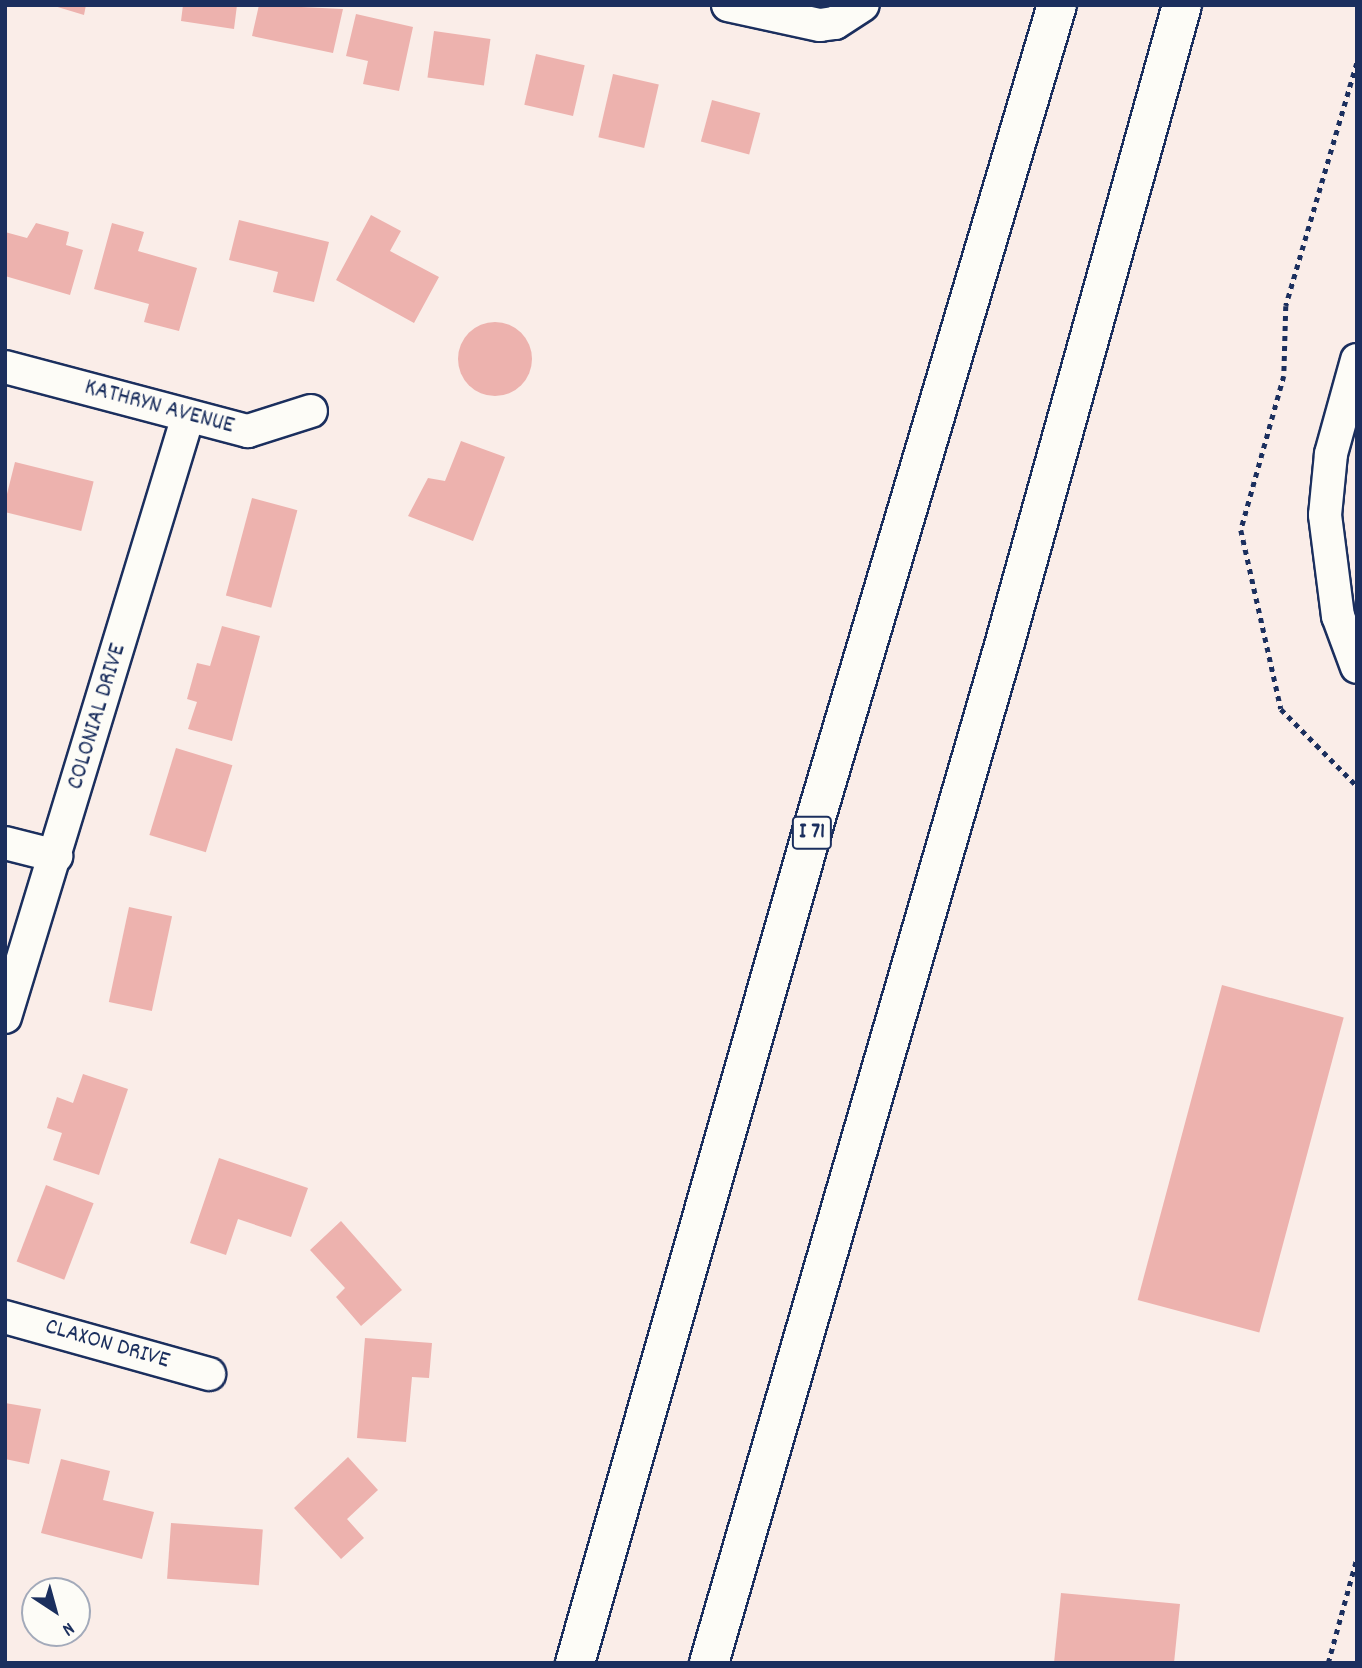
<!DOCTYPE html>
<html>
<head>
<meta charset="utf-8">
<style>
  body { margin:0 }
  #map { position:relative; width:1362px; height:1668px; overflow:hidden; background:#faede8; font-family:Dekko,sans-serif }
  div>[style] { position:absolute }
  .building>* { inset:0; background:#edb2ae; transform-origin:0 0 }
  .round { border-radius:50% }
  .path>* { height:4.5px; margin-top:-2.25px; transform-origin:0; background:repeating-linear-gradient(90deg,#1b2f5e 0 5px,transparent 0 10px) }
  .roads { filter:drop-shadow(2px 0 #1b2f5e) drop-shadow(-2px 0 #1b2f5e) drop-shadow(0 2px #1b2f5e) drop-shadow(0 -2px #1b2f5e) }
  .street>* { height:32px; margin:-16px; padding:0 16px; transform-origin:16px; border-radius:16px; background:#fdfcf7 }
  .highway>* { height:38px; margin:-19px; padding:0 19px; transform-origin:19px; border-radius:19px; background:#fdfcf7 }
  span { translate:-50% -50%; white-space:nowrap; text-align:center; line-height:1.15; -webkit-text-stroke:6px #fdfcf7; paint-order:stroke }
  .shield-label span { padding:2px 5px; background:#fdfcf7; border:2px solid; border-radius:5px; -webkit-text-stroke-width:0 }
  .shield-label { font-size:23px; color:#1b2f5e; font-weight:700 }
  .street-label { font-size:24px; color:#1b2f5e }
  .frame { position:absolute; inset:0; border:7px solid #1b2f5e; pointer-events:none }
  .north { position:absolute; left:21px; top:1577px; width:70px; height:70px; box-sizing:border-box; background:#fdfcf7; border:2px solid #a3aaba; border-radius:50%; rotate:144deg; font-size:19px; font-weight:700; line-height:28px; text-align:center; color:#1b2f5e }
  .north::after { content:''; display:block; margin:auto; width:24px; height:32px; background:#1b2f5e; clip-path:polygon(50% 0,100% 100%,50% 72%,0 100%) }
</style>
</head>
<body>
<div id="map">
  <div class="building">
    <div style="clip-path:polygon(51px 5px,86px 5px,84px 15px)"></div>
    <div style="clip-path:polygon(183px 5px,237px 5px,234px 29px,181px 21px)"></div>
    <div style="clip-path:polygon(259px 5px,343px 9px,333px 53px,252px 36px)"></div>
    <div style="clip-path:polygon(356px 14px,413px 27px,399px 91px,363px 84px,368px 61px,346px 56px)"></div>
    <div style="left:434px;top:31px;width:57px;height:47px;rotate:8deg"></div>
    <div style="left:536px;top:54px;width:50px;height:52px;rotate:13deg"></div>
    <div style="left:613px;top:74px;width:47px;height:65px;rotate:13deg"></div>
    <div style="left:712px;top:100px;width:50px;height:43px;rotate:15deg"></div>
    <div style="clip-path:polygon(371px 215px,401px 231px,390px 251px,439px 277px,414px 323px,336px 280px)"></div>
    <div style="clip-path:polygon(239px 220px,329px 242px,314px 302px,273px 292px,278px 272px,229px 260px)"></div>
    <div style="clip-path:polygon(36px 223px,69px 232px,66px 245px,83px 250px,70px 295px,5px 276px,5px 232px,27px 238px)"></div>
    <div style="clip-path:polygon(112px 223px,144px 232px,138px 251px,197px 268px,179px 331px,144px 322px,149px 304px,94px 289px)"></div>
    <div class="round" style="left:458px;top:322px;width:74px;height:74px"></div>
    <div style="clip-path:polygon(461px 441px,505px 457px,473px 541px,408px 516px,428px 478px,445px 481px)"></div>
    <div style="left:15px;top:462px;width:81px;height:51px;rotate:14deg"></div>
    <div style="left:252px;top:498px;width:47px;height:101px;rotate:15deg"></div>
    <div style="clip-path:polygon(222px 626px,260px 636px,232px 741px,188px 729px,197px 702px,187px 699px,197px 663px,210px 666px)"></div>
    <div style="left:176px;top:748px;width:59px;height:91px;rotate:17deg"></div>
    <div style="left:129px;top:907px;width:44px;height:97px;rotate:12deg"></div>
    <div style="left:1222px;top:985px;width:126px;height:326px;rotate:15deg"></div>
    <div style="clip-path:polygon(83px 1074px,128px 1089px,99px 1175px,53px 1160px,62px 1133px,47px 1128px,57px 1097px,73px 1103px)"></div>
    <div style="clip-path:polygon(219px 1158px,308px 1188px,291px 1237px,238px 1219px,226px 1255px,190px 1243px)"></div>
    <div style="left:46px;top:1185px;width:51px;height:82px;rotate:21deg"></div>
    <div style="clip-path:polygon(341px 1221px,402px 1290px,361px 1326px,336px 1297px,345px 1288px,310px 1250px)"></div>
    <div style="clip-path:polygon(365px 1338px,432px 1343px,429px 1378px,412px 1377px,406px 1442px,357px 1438px)"></div>
    <div style="clip-path:polygon(5px 1403px,41px 1409px,29px 1464px,5px 1459px)"></div>
    <div style="clip-path:polygon(348px 1457px,378px 1490px,347px 1519px,364px 1538px,341px 1559px,294px 1508px)"></div>
    <div style="clip-path:polygon(61px 1459px,110px 1471px,103px 1500px,154px 1512px,142px 1559px,41px 1533px)"></div>
    <div style="left:171px;top:1523px;width:92px;height:56px;rotate:4deg"></div>
    <div style="clip-path:polygon(1061px 1593px,1180px 1604px,1174px 1663px,1054px 1663px)"></div>
  </div>
  <div class="path">
    <div style="left:1357px;top:63px;width:253px;rotate:106.3deg"></div>
    <div style="left:1286px;top:306px;width:70px;rotate:91.6deg"></div>
    <div style="left:1284px;top:376px;width:160px;rotate:105.6deg"></div>
    <div style="left:1241px;top:530px;width:183px;rotate:77.4deg"></div>
    <div style="left:1281px;top:709px;width:108px;rotate:45.4deg"></div>
    <div style="left:1328px;top:1663px;width:110px;rotate:-74.7deg"></div>
  </div>
  <div class="roads">
    <div class="street">
      <div style="left:728px;top:5px;width:94px;rotate:12.3deg"></div>
      <div style="left:820px;top:25px;width:15px;rotate:-8deg"></div>
      <div style="left:835px;top:23px;width:33px;rotate:-33deg"></div>
      <div style="left:1357px;top:360px;width:98px;rotate:105.5deg"></div>
      <div style="left:1331px;top:454px;width:61px;rotate:95.6deg"></div>
      <div style="left:1325px;top:515px;width:102px;rotate:82.7deg"></div>
      <div style="left:1338px;top:616px;width:54px;rotate:69.6deg"></div>
      <div style="left:5px;top:367px;width:251px;rotate:14.8deg"></div>
      <div style="left:248px;top:431px;width:66px;rotate:-17.6deg"></div>
      <div style="left:5px;top:843px;width:53px;rotate:14.3deg"></div>
      <div style="left:5px;top:1017px;width:628px;rotate:-73.06deg"></div>
      <div style="left:5px;top:1317px;width:212px;rotate:15.6deg"></div>
    </div>
    <div class="highway">
      <div style="left:575px;top:1663px;width:883px;rotate:-74.09deg"></div>
      <div style="left:817px;top:814px;width:844px;rotate:-73.48deg"></div>
      <div style="left:709px;top:1663px;width:1063px;rotate:-73.83deg"></div>
      <div style="left:1005px;top:642px;width:661px;rotate:-74.47deg"></div>
    </div>
  </div>
  <div class="shield-label">
    <span style="left:812px;top:833px">I 71</span>
  </div>
  <div class="street-label">
    <span style="left:159px;top:408px;rotate:15deg">KATHRYN AVENUE</span>
    <span style="left:98px;top:717px;rotate:-73deg">COLONIAL DRIVE</span>
    <span style="left:107px;top:1345px;rotate:16deg">CLAXON DRIVE</span>
  </div>
  <div class="frame"></div>
  <div class="north">N</div>
</div>
</body>
</html>
